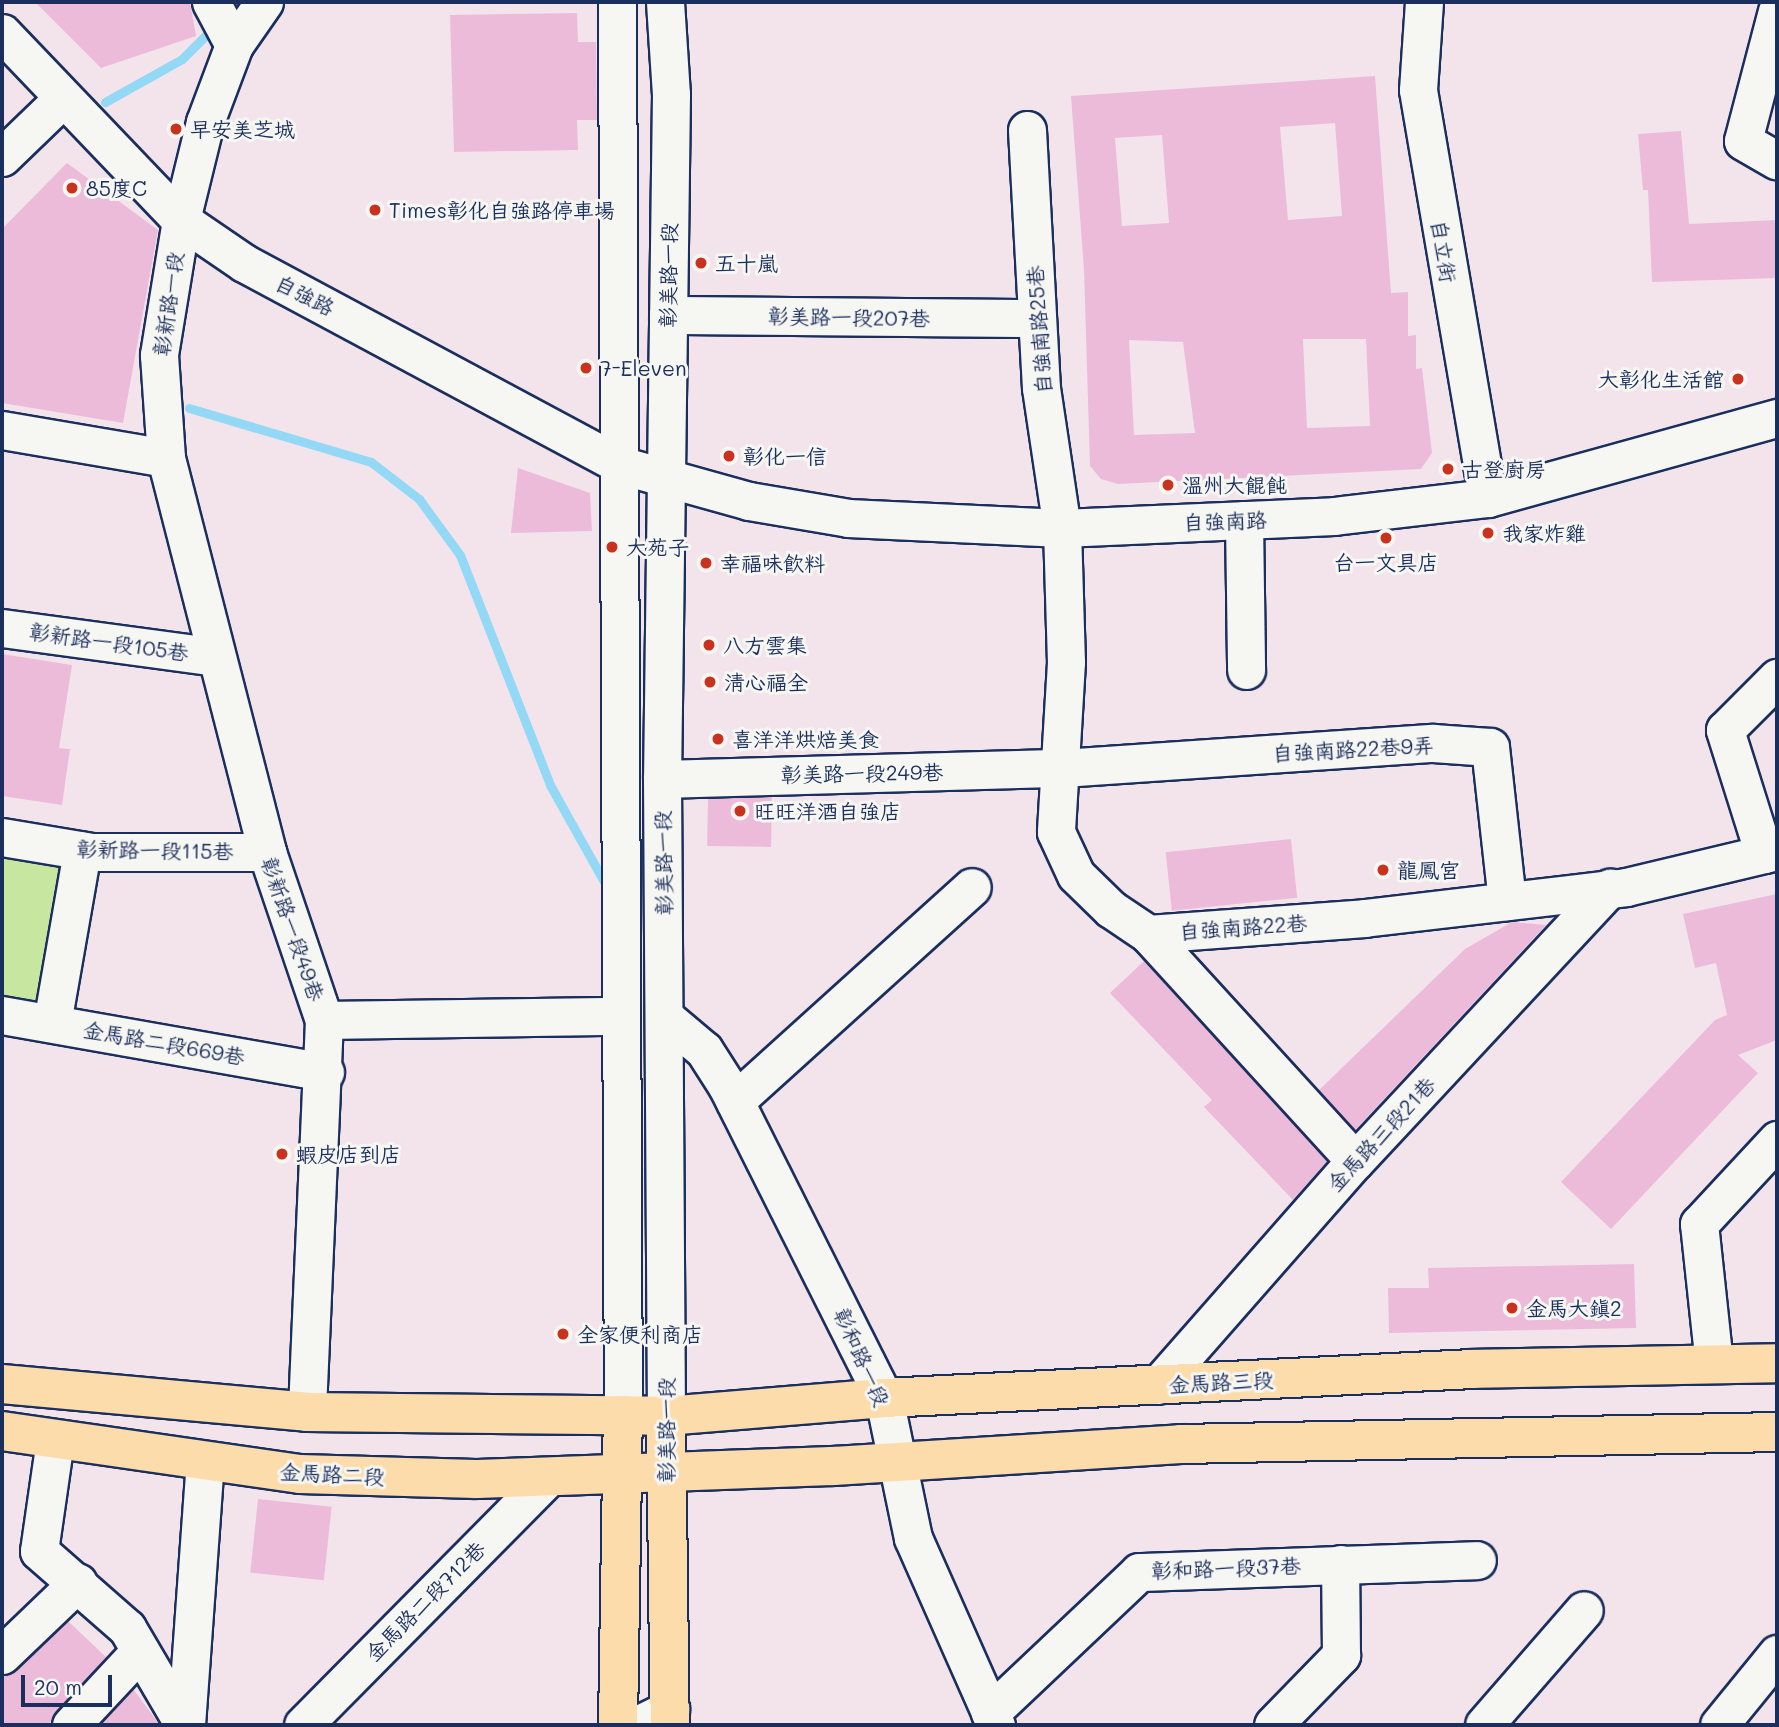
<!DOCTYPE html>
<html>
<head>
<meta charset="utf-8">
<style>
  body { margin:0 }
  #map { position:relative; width:1779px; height:1727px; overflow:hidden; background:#f3e4eb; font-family:Mali,"LXGW WenKai TC",sans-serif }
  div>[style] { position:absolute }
  .green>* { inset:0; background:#c7e7a0 }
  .stream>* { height:9px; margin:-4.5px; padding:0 4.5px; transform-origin:4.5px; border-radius:4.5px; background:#93d8f5 }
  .building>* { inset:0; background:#edbbda; transform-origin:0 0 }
  .roads { filter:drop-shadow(2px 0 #1b2f5e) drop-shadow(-2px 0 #1b2f5e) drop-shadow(0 2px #1b2f5e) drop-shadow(0 -2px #1b2f5e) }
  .minor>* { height:37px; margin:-18.5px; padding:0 18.5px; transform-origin:18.5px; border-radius:18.5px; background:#f6f6f2 }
  .major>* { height:38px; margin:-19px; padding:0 19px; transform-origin:19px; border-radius:19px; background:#fddcac }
  .dots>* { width:19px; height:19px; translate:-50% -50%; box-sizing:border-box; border:4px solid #f6f6f2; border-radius:50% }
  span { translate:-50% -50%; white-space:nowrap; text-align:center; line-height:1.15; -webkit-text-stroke:6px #f6f6f2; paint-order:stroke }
  .poi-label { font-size:21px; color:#1b2f5e }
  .left { translate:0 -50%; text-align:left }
  .right { translate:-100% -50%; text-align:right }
  .street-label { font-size:21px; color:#1b2f5e }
  .frame { position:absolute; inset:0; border:4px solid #1b2f5e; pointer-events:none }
  .scale { position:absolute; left:21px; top:1675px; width:91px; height:32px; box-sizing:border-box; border:4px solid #1b2f5e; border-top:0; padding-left:9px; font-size:21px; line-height:24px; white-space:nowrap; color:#1b2f5e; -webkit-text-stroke:5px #f6f6f2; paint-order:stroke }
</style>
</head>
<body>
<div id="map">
  <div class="green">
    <div style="clip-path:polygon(2px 851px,67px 862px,42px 1015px,2px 1006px)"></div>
  </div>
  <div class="stream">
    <div style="left:228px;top:14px;width:17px;rotate:-45deg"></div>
    <div style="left:105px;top:102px;width:88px;rotate:-29.2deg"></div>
    <div style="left:182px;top:59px;width:47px;rotate:-45deg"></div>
    <div style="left:189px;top:408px;width:190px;rotate:16.5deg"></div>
    <div style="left:371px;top:462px;width:61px;rotate:37.6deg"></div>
    <div style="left:419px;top:499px;width:69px;rotate:53.8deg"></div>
    <div style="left:460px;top:555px;width:247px;rotate:68.6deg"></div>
    <div style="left:550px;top:785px;width:115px;rotate:60.8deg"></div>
  </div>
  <div class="building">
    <div style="clip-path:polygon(35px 2px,190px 2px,196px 36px,101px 68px)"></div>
    <div style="clip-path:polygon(577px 13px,578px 42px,596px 42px,597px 120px,577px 120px,578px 150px,454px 152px,450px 15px)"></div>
    <div style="clip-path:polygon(evenodd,1375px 76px,1391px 293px,1408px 292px,1408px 336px,1416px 335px,1416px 369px,1422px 368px,1432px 453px,1421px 469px,1118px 484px,1101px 479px,1090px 466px,1084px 270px,1071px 96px,1375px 76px,1335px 123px,1342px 216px,1288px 220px,1280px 127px,1335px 123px,1375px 76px,1162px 135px,1169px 223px,1122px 226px,1115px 138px,1162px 135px,1375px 76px,1303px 339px,1366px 339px,1370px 426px,1307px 428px,1303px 339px,1375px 76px,1129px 340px,1183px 342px,1195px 433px,1134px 435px,1129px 340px)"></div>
    <div style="clip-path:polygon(1681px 131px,1689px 224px,1777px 220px,1777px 278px,1652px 282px,1648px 190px,1643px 190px,1638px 134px)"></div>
    <div style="clip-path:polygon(67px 163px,158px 230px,123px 423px,2px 403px,2px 229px)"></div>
    <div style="clip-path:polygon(518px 468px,590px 493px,592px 531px,511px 533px)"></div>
    <div style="clip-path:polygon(2px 654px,72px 665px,59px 748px,70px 749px,62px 805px,2px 796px)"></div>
    <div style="left:772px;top:797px;width:50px;height:64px;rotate:91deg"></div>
    <div style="left:1291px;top:839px;width:59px;height:126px;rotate:84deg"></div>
    <div style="clip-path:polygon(1777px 894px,1777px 1040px,1738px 1055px,1758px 1073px,1611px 1229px,1561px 1182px,1715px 1020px,1727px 1015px,1716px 963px,1695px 968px,1683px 914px)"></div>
    <div style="clip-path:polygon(1512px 922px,1546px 925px,1355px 1130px,1319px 1090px,1465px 949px)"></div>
    <div style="clip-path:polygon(1144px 961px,1327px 1161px,1293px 1200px,1204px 1107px,1212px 1100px,1110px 993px)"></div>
    <div style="clip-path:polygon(1634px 1264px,1636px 1328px,1389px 1333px,1388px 1288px,1429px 1288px,1428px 1268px)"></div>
    <div style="left:258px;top:1499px;width:74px;height:74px;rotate:6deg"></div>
    <div style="clip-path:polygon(68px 1621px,106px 1657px,48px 1725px,2px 1725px,2px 1675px,17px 1670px)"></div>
    <div style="clip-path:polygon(133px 1689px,160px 1725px,103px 1725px,101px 1723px)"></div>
  </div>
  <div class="roads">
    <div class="minor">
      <div style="left:211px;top:2px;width:49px;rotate:61.9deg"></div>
      <div style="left:264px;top:2px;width:52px;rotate:124.9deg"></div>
      <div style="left:234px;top:45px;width:82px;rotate:110.6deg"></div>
      <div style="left:205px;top:122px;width:101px;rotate:103.8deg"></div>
      <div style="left:181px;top:220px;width:137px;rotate:99.3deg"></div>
      <div style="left:159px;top:355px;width:103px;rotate:86.1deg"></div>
      <div style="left:166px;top:458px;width:407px;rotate:75.6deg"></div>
      <div style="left:267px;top:852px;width:177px;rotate:71.3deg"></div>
      <div style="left:324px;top:1020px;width:392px;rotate:92.5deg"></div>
      <div style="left:617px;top:2px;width:1413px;rotate:89.76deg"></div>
      <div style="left:665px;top:2px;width:92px;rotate:86.3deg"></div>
      <div style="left:671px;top:94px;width:685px;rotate:90.75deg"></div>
      <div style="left:662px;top:779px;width:637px;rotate:89.64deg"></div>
      <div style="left:1424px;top:2px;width:88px;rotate:93.9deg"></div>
      <div style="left:1418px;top:90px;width:414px;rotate:80.3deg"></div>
      <div style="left:1777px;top:11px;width:134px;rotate:104.7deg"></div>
      <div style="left:1743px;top:141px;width:39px;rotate:30deg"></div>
      <div style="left:2px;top:33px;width:259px;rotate:46.3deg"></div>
      <div style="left:181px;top:220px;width:76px;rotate:34.3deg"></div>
      <div style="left:244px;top:263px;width:427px;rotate:28.2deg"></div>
      <div style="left:620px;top:465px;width:134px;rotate:15.6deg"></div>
      <div style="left:749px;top:501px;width:100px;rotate:9.7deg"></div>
      <div style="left:848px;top:518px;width:214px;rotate:2.7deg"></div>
      <div style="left:1062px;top:528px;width:272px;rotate:-2.5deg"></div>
      <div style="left:1334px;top:516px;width:155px;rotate:-6.7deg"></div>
      <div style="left:1488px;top:498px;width:300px;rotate:-15.5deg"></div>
      <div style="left:1027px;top:130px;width:258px;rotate:86.9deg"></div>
      <div style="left:1041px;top:388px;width:142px;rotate:81.5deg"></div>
      <div style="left:1062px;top:528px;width:134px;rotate:88.3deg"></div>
      <div style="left:1066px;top:662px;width:170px;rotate:93.4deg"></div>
      <div style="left:1056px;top:832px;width:47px;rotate:65.1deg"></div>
      <div style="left:1076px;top:875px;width:49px;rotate:44.2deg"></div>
      <div style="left:1111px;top:909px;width:45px;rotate:34deg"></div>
      <div style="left:1148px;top:934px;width:217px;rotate:-4.2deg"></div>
      <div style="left:1364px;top:918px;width:264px;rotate:-6.7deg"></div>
      <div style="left:1626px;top:887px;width:155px;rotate:-13.4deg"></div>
      <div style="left:2px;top:157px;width:85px;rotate:-44deg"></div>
      <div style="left:668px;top:315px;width:362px;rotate:0.5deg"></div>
      <div style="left:2px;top:430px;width:166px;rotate:9.7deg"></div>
      <div style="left:1244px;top:520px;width:150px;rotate:89.2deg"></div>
      <div style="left:2px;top:628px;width:216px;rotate:7.7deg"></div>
      <div style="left:662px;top:779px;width:400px;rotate:-1.6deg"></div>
      <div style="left:1062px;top:768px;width:372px;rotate:-3.9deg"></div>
      <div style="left:1433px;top:743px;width:57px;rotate:4deg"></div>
      <div style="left:1490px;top:747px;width:155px;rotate:83.7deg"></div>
      <div style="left:2px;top:837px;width:91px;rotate:9.5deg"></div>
      <div style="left:92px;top:852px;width:175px"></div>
      <div style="left:1764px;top:854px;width:130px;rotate:-107.5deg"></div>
      <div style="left:1725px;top:730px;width:74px;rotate:-45deg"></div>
      <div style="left:1148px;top:934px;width:307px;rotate:47.6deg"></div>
      <div style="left:2px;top:1015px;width:328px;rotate:10deg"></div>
      <div style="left:667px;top:1019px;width:48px;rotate:40deg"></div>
      <div style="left:704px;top:1050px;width:43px;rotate:57.4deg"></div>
      <div style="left:727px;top:1086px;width:349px;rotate:63.3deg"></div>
      <div style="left:884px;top:1398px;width:143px;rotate:78.3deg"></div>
      <div style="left:913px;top:1538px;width:205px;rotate:66.1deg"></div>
      <div style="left:324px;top:1020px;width:296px;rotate:-0.8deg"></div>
      <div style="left:52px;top:1023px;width:175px;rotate:-80.1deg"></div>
      <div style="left:735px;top:1101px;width:319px;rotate:-42.1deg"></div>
      <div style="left:1714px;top:1364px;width:141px;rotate:-96.1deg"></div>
      <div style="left:1699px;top:1224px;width:115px;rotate:-47.1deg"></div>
      <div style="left:1158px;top:1385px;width:298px;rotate:-48.7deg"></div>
      <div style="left:1355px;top:1161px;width:374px;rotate:-47deg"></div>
      <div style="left:55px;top:1440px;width:112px;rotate:98.2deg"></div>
      <div style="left:39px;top:1551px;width:117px;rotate:41.2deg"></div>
      <div style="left:127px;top:1628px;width:113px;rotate:59.6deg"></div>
      <div style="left:2px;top:1655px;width:105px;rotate:-43.8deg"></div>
      <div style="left:990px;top:1713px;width:205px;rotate:-43.4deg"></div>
      <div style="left:1139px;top:1572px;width:338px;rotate:-2deg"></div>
      <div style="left:71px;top:1725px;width:101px;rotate:-47deg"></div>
      <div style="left:186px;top:1725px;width:265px;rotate:-85.9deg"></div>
      <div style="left:303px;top:1725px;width:349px;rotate:-45.3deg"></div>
      <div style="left:637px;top:1725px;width:37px;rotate:-26deg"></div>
      <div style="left:1273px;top:1725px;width:98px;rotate:-45.8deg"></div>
      <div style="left:1341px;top:1655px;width:91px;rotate:-90.6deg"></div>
      <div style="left:1484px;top:1725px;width:152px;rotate:-49deg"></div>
      <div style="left:1719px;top:1725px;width:92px;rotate:-50.8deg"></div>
    </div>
    <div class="major">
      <div style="left:2px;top:1384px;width:306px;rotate:5.2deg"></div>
      <div style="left:307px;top:1412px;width:359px;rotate:0.6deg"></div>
      <div style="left:666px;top:1416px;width:219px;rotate:-4.7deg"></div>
      <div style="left:884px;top:1398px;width:589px;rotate:-2.82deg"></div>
      <div style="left:1472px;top:1369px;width:305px;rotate:-1.1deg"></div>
      <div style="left:666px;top:1416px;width:309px;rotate:89.3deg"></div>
      <div style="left:2px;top:1431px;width:301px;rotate:8.2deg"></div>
      <div style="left:300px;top:1474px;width:176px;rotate:1.6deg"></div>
      <div style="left:476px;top:1479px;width:357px;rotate:-2.1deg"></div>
      <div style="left:833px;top:1466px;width:349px;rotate:-3.6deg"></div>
      <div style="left:1181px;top:1444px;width:596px;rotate:-1.15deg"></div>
      <div style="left:618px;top:1725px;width:310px;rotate:-89.1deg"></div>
    </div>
  </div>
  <div class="dots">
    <div style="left:176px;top:129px;background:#c8321e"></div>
    <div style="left:72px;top:188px;background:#c8321e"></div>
    <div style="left:375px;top:210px;background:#c8321e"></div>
    <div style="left:701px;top:263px;background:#c8321e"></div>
    <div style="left:586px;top:368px;background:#c8321e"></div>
    <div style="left:1738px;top:379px;background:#c8321e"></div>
    <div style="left:729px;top:456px;background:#c8321e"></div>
    <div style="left:1448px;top:469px;background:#c8321e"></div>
    <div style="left:1168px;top:485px;background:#c8321e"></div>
    <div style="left:1488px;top:533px;background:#c8321e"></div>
    <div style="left:1386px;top:538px;background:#c8321e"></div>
    <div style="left:612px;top:547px;background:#c8321e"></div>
    <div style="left:706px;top:563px;background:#c8321e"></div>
    <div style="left:709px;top:645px;background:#c8321e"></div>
    <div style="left:710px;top:682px;background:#c8321e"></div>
    <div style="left:718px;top:739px;background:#c8321e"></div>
    <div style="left:740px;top:811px;background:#c8321e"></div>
    <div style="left:1383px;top:870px;background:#c8321e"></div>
    <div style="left:282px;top:1154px;background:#c8321e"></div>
    <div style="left:1512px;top:1308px;background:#c8321e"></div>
    <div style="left:563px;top:1334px;background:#c8321e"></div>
  </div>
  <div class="poi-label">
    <span class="left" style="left:190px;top:129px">早安美芝城</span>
    <span class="left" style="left:86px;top:188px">85度C</span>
    <span class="left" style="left:389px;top:210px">Times彰化自強路停車場</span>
    <span class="left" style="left:715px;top:263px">五十嵐</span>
    <span class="left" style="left:600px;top:368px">7-Eleven</span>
    <span class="right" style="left:1724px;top:379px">大彰化生活館</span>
    <span class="left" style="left:743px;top:456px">彰化一信</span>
    <span class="left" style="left:1462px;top:469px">古登廚房</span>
    <span class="left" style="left:1182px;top:485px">溫州大餛飩</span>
    <span class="left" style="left:1502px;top:533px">我家炸雞</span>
    <span class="left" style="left:626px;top:547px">大苑子</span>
    <span style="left:1386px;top:562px">台一文具店</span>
    <span class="left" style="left:720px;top:563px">幸福味飲料</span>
    <span class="left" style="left:723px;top:645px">八方雲集</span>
    <span class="left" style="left:724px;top:682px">清心福全</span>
    <span class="left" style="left:732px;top:739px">喜洋洋烘焙美食</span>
    <span class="left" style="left:754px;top:811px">旺旺洋酒自強店</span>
    <span class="left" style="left:1397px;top:870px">龍鳳宮</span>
    <span class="left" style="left:296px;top:1154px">蝦皮店到店</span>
    <span class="left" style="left:1526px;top:1308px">金馬大鎮2</span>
    <span class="left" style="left:577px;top:1334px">全家便利商店</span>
  </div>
  <div class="street-label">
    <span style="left:1444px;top:251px;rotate:81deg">自立街</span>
    <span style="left:668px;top:275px;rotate:-89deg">彰美路一段</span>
    <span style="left:305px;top:295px;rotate:27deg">自強路</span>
    <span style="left:168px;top:304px;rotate:-82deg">彰新路一段</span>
    <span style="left:849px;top:317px;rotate:1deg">彰美路一段207巷</span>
    <span style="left:1039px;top:330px;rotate:-94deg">自強南路25巷</span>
    <span style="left:1225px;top:521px;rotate:-2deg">自強南路</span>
    <span style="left:109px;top:642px;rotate:8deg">彰新路一段105巷</span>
    <span style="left:1353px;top:749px;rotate:-3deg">自強南路22巷9弄</span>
    <span style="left:862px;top:773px;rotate:-1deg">彰美路一段249巷</span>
    <span style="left:155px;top:850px;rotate:1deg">彰新路一段115巷</span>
    <span style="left:663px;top:863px;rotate:-91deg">彰美路一段</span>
    <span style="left:1243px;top:927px;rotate:-4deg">自強南路22巷</span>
    <span style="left:293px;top:929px;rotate:71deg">彰新路一段49巷</span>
    <span style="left:164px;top:1043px;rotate:10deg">金馬路二段669巷</span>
    <span style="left:1381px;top:1134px;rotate:-47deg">金馬路三段21巷</span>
    <span style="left:862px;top:1357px;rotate:66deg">彰和路一段</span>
    <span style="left:1221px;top:1382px;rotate:-3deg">金馬路三段</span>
    <span style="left:666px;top:1430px;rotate:-90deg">彰美路一段</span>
    <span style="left:332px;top:1474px;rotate:3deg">金馬路二段</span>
    <span style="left:1226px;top:1568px;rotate:-2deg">彰和路一段37巷</span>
    <span style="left:425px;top:1601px;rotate:-45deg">金馬路二段712巷</span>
  </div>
  <div class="frame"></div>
  <div class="scale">20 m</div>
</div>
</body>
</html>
